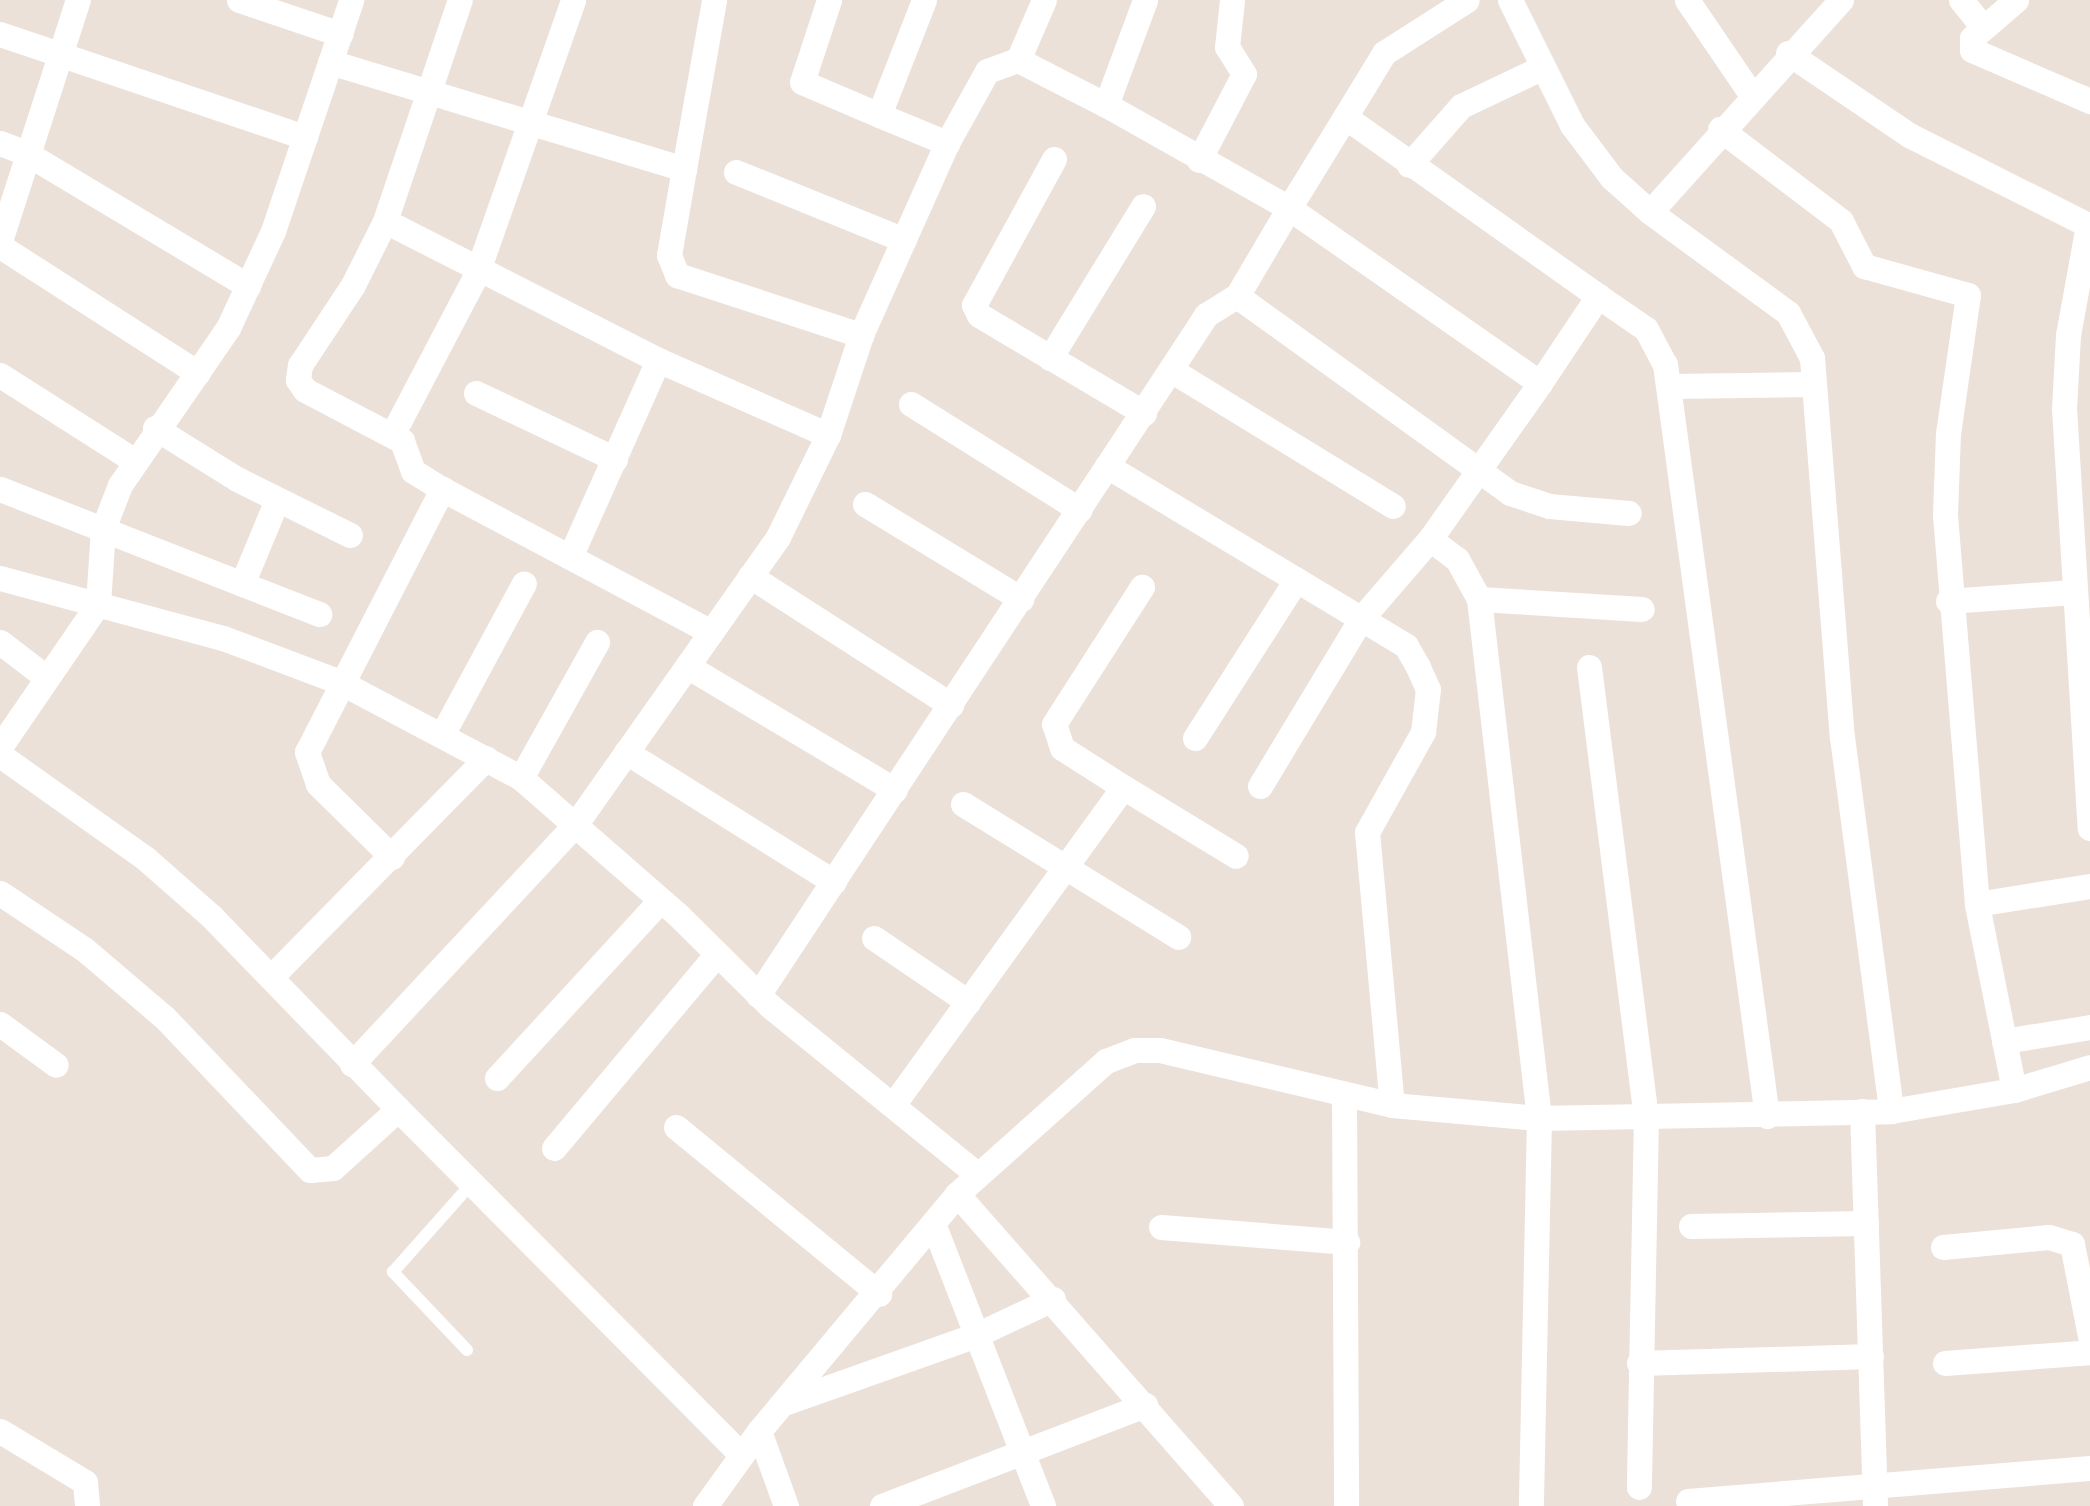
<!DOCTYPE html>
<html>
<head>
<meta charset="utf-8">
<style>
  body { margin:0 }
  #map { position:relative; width:2090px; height:1506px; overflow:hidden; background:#ece1d8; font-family:"Roboto Condensed",sans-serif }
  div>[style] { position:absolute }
  .service>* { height:12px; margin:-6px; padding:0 6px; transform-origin:6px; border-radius:6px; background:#fff }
  .minor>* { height:25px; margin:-12.5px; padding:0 12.5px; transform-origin:12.5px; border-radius:12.5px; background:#fff }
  span { translate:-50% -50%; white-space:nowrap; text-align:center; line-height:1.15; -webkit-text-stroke:9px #fff; paint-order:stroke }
</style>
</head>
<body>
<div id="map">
  <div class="service">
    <div style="left:467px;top:1350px;width:108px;rotate:-133.5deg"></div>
    <div style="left:393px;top:1272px;width:119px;rotate:-48.4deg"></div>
  </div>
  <div class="minor">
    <div style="left:239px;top:0;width:107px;rotate:18.6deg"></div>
    <div style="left:829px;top:0;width:86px;rotate:108.2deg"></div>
    <div style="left:802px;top:82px;width:84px;rotate:23.2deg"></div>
    <div style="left:924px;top:0;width:123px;rotate:111.4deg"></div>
    <div style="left:879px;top:115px;width:74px;rotate:22.4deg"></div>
    <div style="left:1510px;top:0;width:140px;rotate:63.6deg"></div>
    <div style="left:1572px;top:125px;width:66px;rotate:53deg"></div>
    <div style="left:1612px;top:178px;width:51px;rotate:41.8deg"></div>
    <div style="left:1687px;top:0;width:114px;rotate:55.8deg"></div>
    <div style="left:1841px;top:0;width:285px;rotate:132deg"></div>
    <div style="left:1650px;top:212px;width:171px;rotate:36.2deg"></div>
    <div style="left:1788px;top:313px;width:51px;rotate:61.9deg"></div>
    <div style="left:1812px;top:358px;width:380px;rotate:85.5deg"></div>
    <div style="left:1842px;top:737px;width:377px;rotate:82.5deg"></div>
    <div style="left:1961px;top:0;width:33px;rotate:51deg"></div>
    <div style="left:2016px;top:0;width:58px;rotate:139.2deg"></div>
    <div style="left:1972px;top:38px;width:12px;rotate:90deg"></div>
    <div style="left:1972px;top:50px;width:129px;rotate:23.4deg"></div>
    <div style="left:0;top:34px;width:322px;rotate:18.7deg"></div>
    <div style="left:1788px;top:53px;width:146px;rotate:34.1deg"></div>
    <div style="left:1909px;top:135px;width:200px;rotate:26.7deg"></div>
    <div style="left:2088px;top:225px;width:112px;rotate:100.3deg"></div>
    <div style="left:2068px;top:335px;width:73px;rotate:93.1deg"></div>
    <div style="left:2064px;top:408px;width:421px;rotate:86.5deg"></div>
    <div style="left:1018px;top:60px;width:99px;rotate:27.1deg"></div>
    <div style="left:330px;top:62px;width:370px;rotate:16.8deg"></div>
    <div style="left:684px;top:169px;width:172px;rotate:-79.9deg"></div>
    <div style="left:1345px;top:117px;width:75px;rotate:-58.6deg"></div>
    <div style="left:1384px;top:53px;width:98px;rotate:-32.6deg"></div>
    <div style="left:1720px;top:129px;width:152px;rotate:37.2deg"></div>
    <div style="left:1841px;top:221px;width:51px;rotate:62.9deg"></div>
    <div style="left:1864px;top:266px;width:108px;rotate:15.6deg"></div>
    <div style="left:1968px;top:295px;width:139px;rotate:98.2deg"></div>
    <div style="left:1948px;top:433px;width:82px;rotate:92.1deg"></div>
    <div style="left:1945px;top:515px;width:390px;rotate:85.3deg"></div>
    <div style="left:0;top:143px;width:28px;rotate:21deg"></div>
    <div style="left:26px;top:153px;width:259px;rotate:30.9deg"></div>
    <div style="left:1054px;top:159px;width:166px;rotate:118.7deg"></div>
    <div style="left:974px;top:305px;width:11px;rotate:63deg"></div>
    <div style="left:979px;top:315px;width:192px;rotate:30.7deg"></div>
    <div style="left:1199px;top:160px;width:97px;rotate:-62.4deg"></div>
    <div style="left:1244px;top:74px;width:32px;rotate:-122deg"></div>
    <div style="left:1227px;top:47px;width:47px;rotate:-83.9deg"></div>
    <div style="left:1409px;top:165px;width:79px;rotate:-48.6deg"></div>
    <div style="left:1461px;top:106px;width:89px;rotate:-25.4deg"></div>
    <div style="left:684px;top:169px;width:87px;rotate:99.9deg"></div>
    <div style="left:669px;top:255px;width:22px;rotate:68deg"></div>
    <div style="left:677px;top:275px;width:194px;rotate:18.1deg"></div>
    <div style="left:736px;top:172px;width:181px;rotate:22deg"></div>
    <div style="left:385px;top:221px;width:72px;rotate:116.6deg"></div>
    <div style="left:353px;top:285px;width:96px;rotate:123.5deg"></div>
    <div style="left:300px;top:365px;width:15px;rotate:98deg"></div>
    <div style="left:298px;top:380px;width:12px;rotate:55deg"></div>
    <div style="left:305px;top:390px;width:110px;rotate:27.7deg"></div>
    <div style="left:402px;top:441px;width:32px;rotate:70deg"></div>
    <div style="left:413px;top:471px;width:34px;rotate:32deg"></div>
    <div style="left:0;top:241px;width:253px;rotate:-72.1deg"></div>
    <div style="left:0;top:246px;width:235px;rotate:32.7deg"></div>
    <div style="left:1237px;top:296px;width:337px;rotate:35.8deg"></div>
    <div style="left:1510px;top:493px;width:41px;rotate:18.4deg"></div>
    <div style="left:1549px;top:506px;width:80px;rotate:5deg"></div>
    <div style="left:1598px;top:296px;width:58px;rotate:34.5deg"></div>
    <div style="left:1646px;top:329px;width:40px;rotate:62deg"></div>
    <div style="left:1665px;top:364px;width:759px;rotate:82.28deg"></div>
    <div style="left:1050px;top:358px;width:178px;rotate:-58.5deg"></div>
    <div style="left:658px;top:360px;width:186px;rotate:23.8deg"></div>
    <div style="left:1171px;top:370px;width:260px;rotate:31.5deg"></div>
    <div style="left:0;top:375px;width:160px;rotate:32.5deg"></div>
    <div style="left:1669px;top:386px;width:144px;rotate:-0.8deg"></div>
    <div style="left:476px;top:393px;width:154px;rotate:25.4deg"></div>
    <div style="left:911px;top:404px;width:199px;rotate:32.1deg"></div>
    <div style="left:155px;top:428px;width:97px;rotate:31.9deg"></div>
    <div style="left:237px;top:479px;width:126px;rotate:26.4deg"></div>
    <div style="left:392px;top:435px;width:183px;rotate:-62.3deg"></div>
    <div style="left:477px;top:273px;width:289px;rotate:-70.6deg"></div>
    <div style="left:1107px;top:466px;width:181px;rotate:-56.7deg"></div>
    <div style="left:1206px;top:315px;width:36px;rotate:-32deg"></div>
    <div style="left:1237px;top:296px;width:102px;rotate:-59.4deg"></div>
    <div style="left:1289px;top:208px;width:210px;rotate:-150.6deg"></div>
    <div style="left:1106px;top:105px;width:112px;rotate:-69.6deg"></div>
    <div style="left:0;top:489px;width:343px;rotate:21.4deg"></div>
    <div style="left:865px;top:504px;width:183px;rotate:31.3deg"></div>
    <div style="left:1430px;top:539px;width:34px;rotate:37deg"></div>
    <div style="left:1457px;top:559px;width:46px;rotate:61.2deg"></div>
    <div style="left:1479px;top:599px;width:163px;rotate:3.5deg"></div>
    <div style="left:570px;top:557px;width:160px;rotate:28deg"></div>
    <div style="left:750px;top:576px;width:239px;rotate:32.7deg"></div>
    <div style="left:0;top:578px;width:231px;rotate:15.1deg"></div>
    <div style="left:223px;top:638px;width:125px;rotate:20.6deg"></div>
    <div style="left:340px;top:682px;width:205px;rotate:27.9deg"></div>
    <div style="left:521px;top:778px;width:208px;rotate:41.1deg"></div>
    <div style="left:678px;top:915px;width:129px;rotate:44.7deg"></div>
    <div style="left:770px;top:1006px;width:267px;rotate:39.1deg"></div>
    <div style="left:242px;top:584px;width:91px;rotate:-67.4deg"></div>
    <div style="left:1479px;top:599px;width:522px;rotate:83.41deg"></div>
    <div style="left:1539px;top:1118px;width:388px;rotate:91.2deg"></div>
    <div style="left:1948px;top:601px;width:126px;rotate:-4.1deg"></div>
    <div style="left:0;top:642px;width:59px;rotate:37.5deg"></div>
    <div style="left:687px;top:666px;width:242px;rotate:30.8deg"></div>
    <div style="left:1589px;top:667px;width:453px;rotate:82.8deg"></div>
    <div style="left:1646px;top:1116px;width:371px;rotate:91.1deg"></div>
    <div style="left:443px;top:733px;width:170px;rotate:-61.6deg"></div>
    <div style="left:1195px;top:738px;width:188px;rotate:-57.4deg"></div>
    <div style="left:0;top:747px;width:173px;rotate:-55.6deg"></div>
    <div style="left:98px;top:604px;width:75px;rotate:-86.2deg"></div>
    <div style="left:103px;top:529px;width:47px;rotate:-68.9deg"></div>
    <div style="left:120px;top:485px;width:191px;rotate:-55.5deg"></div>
    <div style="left:228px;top:328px;width:107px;rotate:-65.1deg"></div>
    <div style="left:273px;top:231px;width:244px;rotate:-71.3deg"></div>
    <div style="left:626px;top:752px;width:245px;rotate:32deg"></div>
    <div style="left:0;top:755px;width:178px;rotate:35.4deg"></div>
    <div style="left:145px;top:858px;width:88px;rotate:41.3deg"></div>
    <div style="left:211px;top:916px;width:269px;rotate:45.9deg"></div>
    <div style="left:521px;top:778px;width:156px;rotate:-60.8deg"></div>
    <div style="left:1260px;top:786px;width:194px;rotate:-58.9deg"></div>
    <div style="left:1360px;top:620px;width:107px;rotate:-49.2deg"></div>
    <div style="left:1430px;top:539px;width:191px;rotate:-54.8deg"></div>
    <div style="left:1540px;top:383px;width:105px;rotate:-56.3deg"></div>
    <div style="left:1598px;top:296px;width:310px;rotate:-144.7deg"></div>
    <div style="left:1345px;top:117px;width:107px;rotate:121.6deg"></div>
    <div style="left:1289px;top:208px;width:306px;rotate:34.9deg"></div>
    <div style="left:1123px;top:787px;width:132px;rotate:31.4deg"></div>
    <div style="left:963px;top:804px;width:253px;rotate:31.7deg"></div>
    <div style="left:392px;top:857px;width:104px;rotate:-135.4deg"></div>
    <div style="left:318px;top:784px;width:34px;rotate:-109deg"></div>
    <div style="left:307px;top:752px;width:296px;rotate:-62.8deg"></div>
    <div style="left:442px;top:489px;width:145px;rotate:28deg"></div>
    <div style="left:570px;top:557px;width:216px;rotate:-65.9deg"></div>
    <div style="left:658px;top:360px;width:306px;rotate:-153deg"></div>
    <div style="left:385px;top:221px;width:233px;rotate:-71.3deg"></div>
    <div style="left:0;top:893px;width:101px;rotate:33.7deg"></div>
    <div style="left:84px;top:949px;width:106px;rotate:40.4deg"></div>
    <div style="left:165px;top:1018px;width:210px;rotate:46.4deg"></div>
    <div style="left:310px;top:1170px;width:23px;rotate:-5deg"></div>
    <div style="left:333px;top:1168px;width:88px;rotate:-42.2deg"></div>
    <div style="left:398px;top:1109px;width:486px;rotate:45.2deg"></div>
    <div style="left:874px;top:938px;width:114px;rotate:34.2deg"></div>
    <div style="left:273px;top:975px;width:304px;rotate:-45.5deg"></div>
    <div style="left:758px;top:995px;width:634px;rotate:-56.59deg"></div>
    <div style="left:1107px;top:466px;width:349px;rotate:31deg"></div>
    <div style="left:1406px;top:646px;width:24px;rotate:60deg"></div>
    <div style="left:1418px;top:667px;width:24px;rotate:66deg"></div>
    <div style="left:1428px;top:689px;width:43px;rotate:96.6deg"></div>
    <div style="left:1423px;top:732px;width:115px;rotate:119.2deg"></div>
    <div style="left:1367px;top:832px;width:274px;rotate:84.8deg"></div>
    <div style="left:0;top:1024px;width:69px;rotate:36.2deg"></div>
    <div style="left:2004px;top:1041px;width:87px;rotate:-9.2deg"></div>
    <div style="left:352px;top:1064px;width:327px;rotate:-47deg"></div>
    <div style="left:575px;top:825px;width:352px;rotate:-54.8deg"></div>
    <div style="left:778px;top:537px;width:114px;rotate:-63.9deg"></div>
    <div style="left:828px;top:435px;width:105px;rotate:-71.7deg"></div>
    <div style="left:861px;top:335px;width:210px;rotate:-65.9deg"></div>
    <div style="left:947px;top:143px;width:82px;rotate:-60.9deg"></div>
    <div style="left:987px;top:71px;width:33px;rotate:-20deg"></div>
    <div style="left:1018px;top:60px;width:65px;rotate:-66.6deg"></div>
    <div style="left:497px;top:1078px;width:239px;rotate:-47.4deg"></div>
    <div style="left:2014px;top:1090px;width:190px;rotate:-101.3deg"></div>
    <div style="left:1977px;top:904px;width:114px;rotate:-9.1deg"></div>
    <div style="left:1344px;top:1097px;width:409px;rotate:89.7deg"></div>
    <div style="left:893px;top:1105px;width:392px;rotate:-54.1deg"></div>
    <div style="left:1123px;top:787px;width:72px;rotate:-147.4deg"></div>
    <div style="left:1062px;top:748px;width:25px;rotate:-108deg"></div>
    <div style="left:1054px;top:724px;width:163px;rotate:-57.3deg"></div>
    <div style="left:1862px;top:1111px;width:395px;rotate:88.1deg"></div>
    <div style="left:676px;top:1127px;width:263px;rotate:39.4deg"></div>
    <div style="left:554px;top:1148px;width:253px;rotate:-50deg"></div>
    <div style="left:957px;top:1194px;width:415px;rotate:48.7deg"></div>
    <div style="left:934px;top:1226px;width:300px;rotate:68.7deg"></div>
    <div style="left:1691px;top:1226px;width:175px;rotate:-1deg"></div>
    <div style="left:1161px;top:1227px;width:187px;rotate:4.6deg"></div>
    <div style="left:1943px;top:1247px;width:106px;rotate:-5.4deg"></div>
    <div style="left:2049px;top:1237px;width:24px;rotate:17deg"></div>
    <div style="left:2072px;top:1244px;width:94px;rotate:78.9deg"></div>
    <div style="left:1639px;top:1363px;width:232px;rotate:-1.7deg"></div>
    <div style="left:1945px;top:1363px;width:145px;rotate:-4.3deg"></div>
    <div style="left:787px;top:1402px;width:201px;rotate:-19.5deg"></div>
    <div style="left:976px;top:1335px;width:85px;rotate:-25.1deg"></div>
    <div style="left:0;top:1431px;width:99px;rotate:31deg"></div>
    <div style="left:85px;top:1482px;width:24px;rotate:85deg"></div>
    <div style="left:759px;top:1431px;width:80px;rotate:70.2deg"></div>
    <div style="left:1688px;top:1501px;width:403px;rotate:-4.7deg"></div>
    <div style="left:705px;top:1506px;width:92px;rotate:-54.2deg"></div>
    <div style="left:759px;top:1431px;width:309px;rotate:-50.1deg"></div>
    <div style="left:957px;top:1194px;width:200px;rotate:-41.8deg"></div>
    <div style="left:1106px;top:1061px;width:30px;rotate:-21deg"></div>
    <div style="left:1134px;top:1050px;width:26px"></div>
    <div style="left:1160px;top:1050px;width:238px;rotate:13.3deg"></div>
    <div style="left:1392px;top:1105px;width:148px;rotate:5.1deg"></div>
    <div style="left:1539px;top:1118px;width:352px;rotate:-1.1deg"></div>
    <div style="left:1891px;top:1111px;width:125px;rotate:-9.7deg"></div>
    <div style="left:2014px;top:1090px;width:79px;rotate:-16.8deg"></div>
    <div style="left:882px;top:1506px;width:282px;rotate:-21deg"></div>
  </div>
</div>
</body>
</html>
